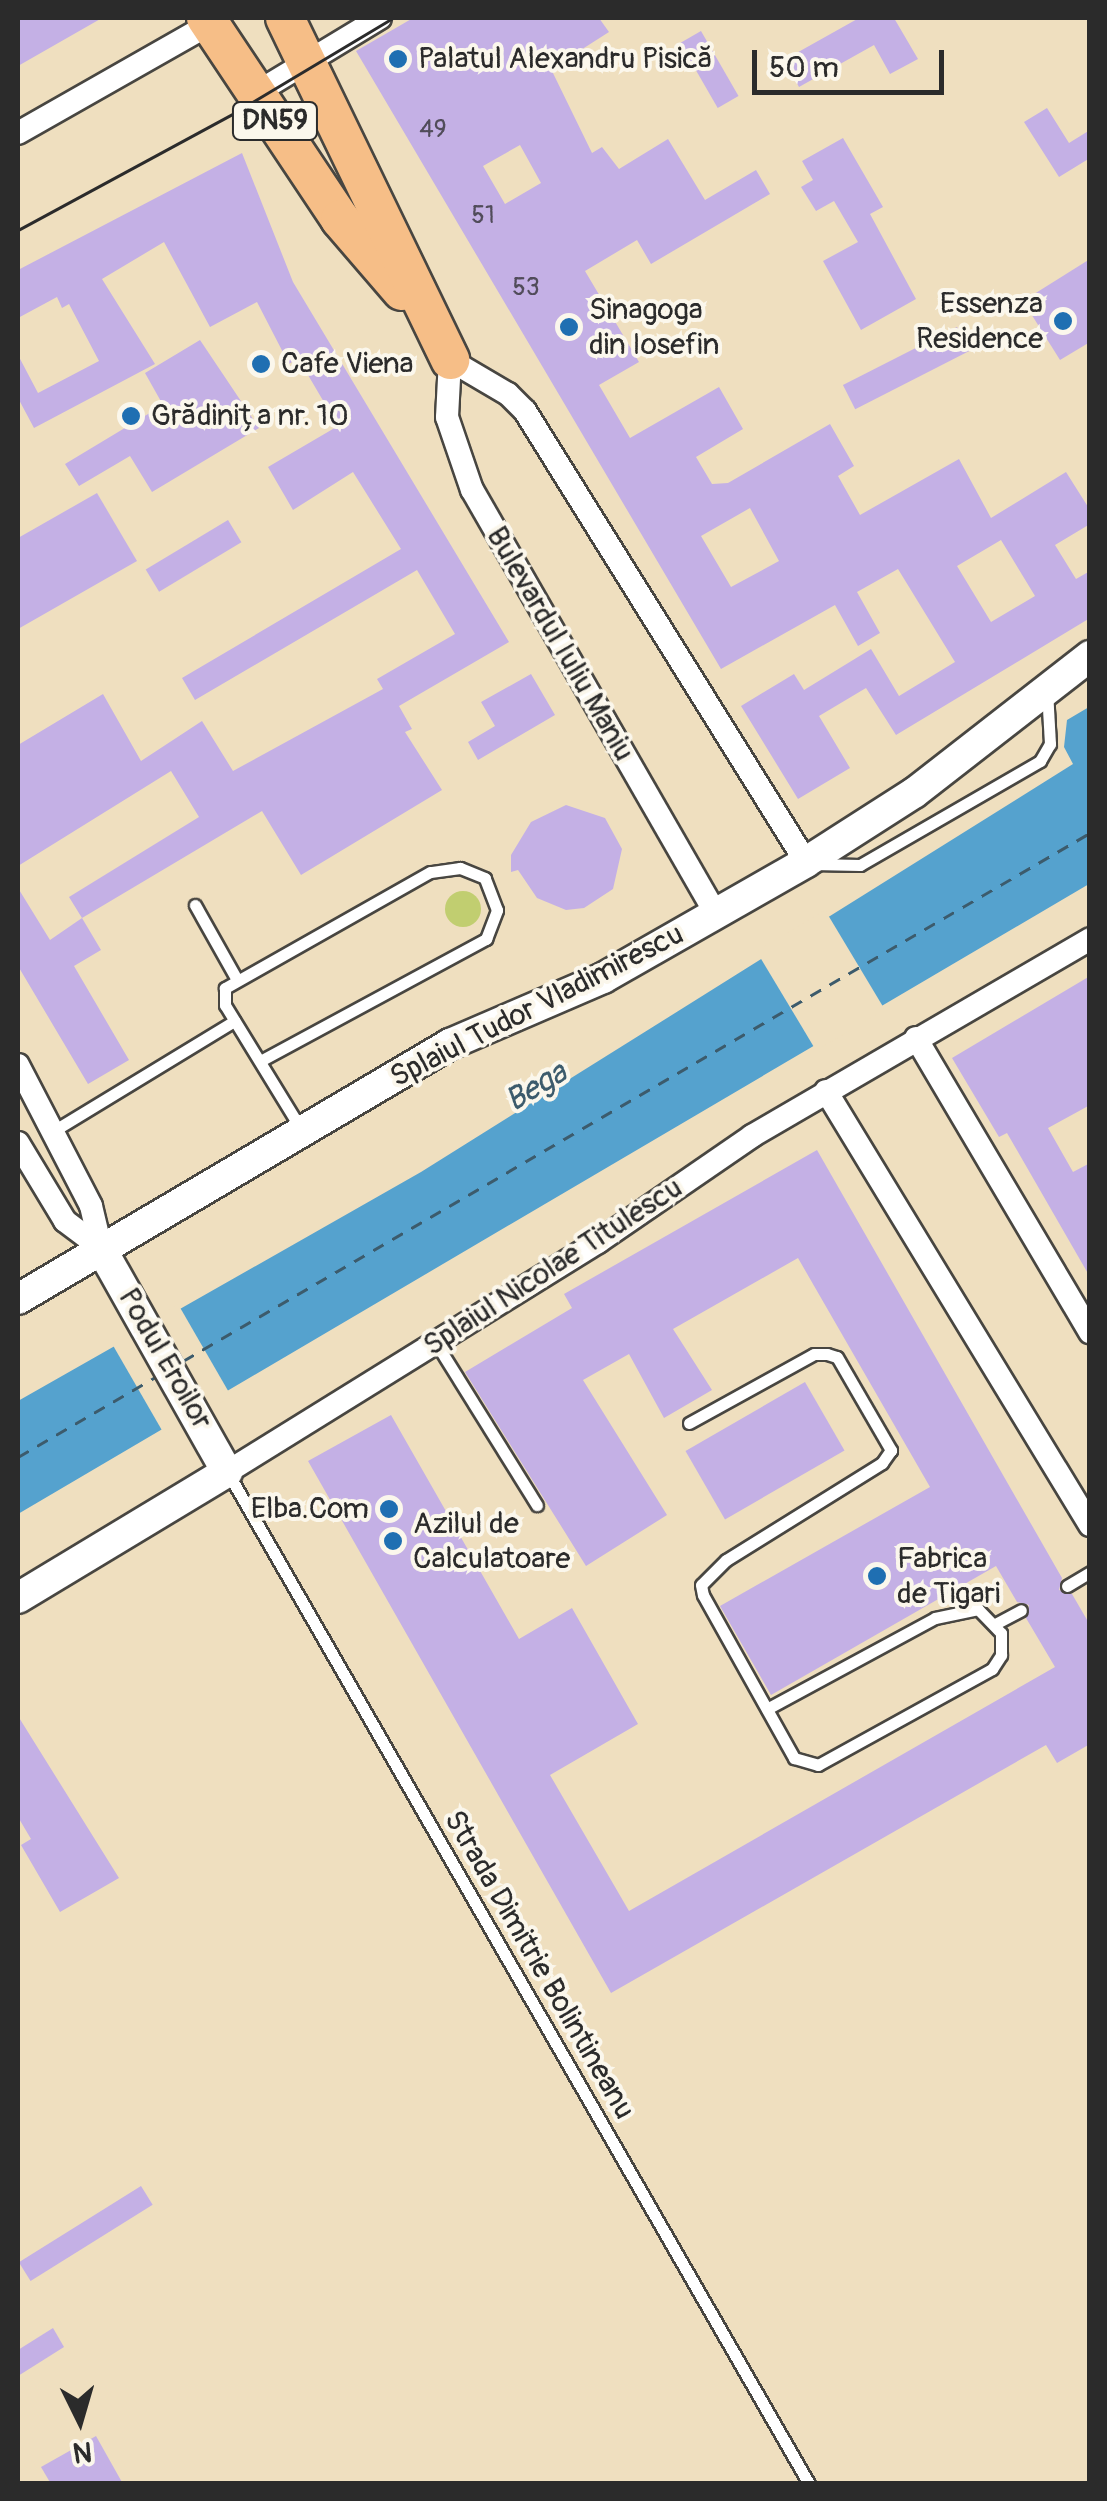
<!DOCTYPE html>
<html>
<head>
<meta charset="utf-8">
<style>
  body { margin:0 }
  #map { position:relative; width:1107px; height:2501px; overflow:hidden; background:#efdfbf; font-family:Pangolin,sans-serif }
  div>[style] { position:absolute }
  .green>* { inset:0; background:#c1ce70 }
  .round { border-radius:50% }
  .water>* { inset:0; background:#55a2ce }
  .pier>* { inset:0; background:#efdfbf; transform-origin:0 0 }
  .ferry>* { height:2.5px; margin-top:-1.25px; transform-origin:0; background:repeating-linear-gradient(90deg,#3c5b6c 0 12px,transparent 0 22px) }
  .building>* { inset:0; background:#c4b0e5; transform-origin:0 0 }
  .roads { filter:drop-shadow(2px 0 #484641) drop-shadow(-2px 0 #484641) drop-shadow(0 2px #484641) drop-shadow(0 -2px #484641) }
  .service>* { height:11px; margin:-5.5px; padding:0 5.5px; transform-origin:5.5px; border-radius:5.5px; background:#fff }
  .minor>* { height:22px; margin:-11px; padding:0 11px; transform-origin:11px; border-radius:11px; background:#fff }
  .tertiary>* { height:30px; margin:-15px; padding:0 15px; transform-origin:15px; border-radius:15px; background:#fff }
  .primary>* { height:38px; margin:-19px; padding:0 19px; transform-origin:19px; border-radius:19px; background:#f6be87 }
  .tram>* { height:2.5px; margin:-1.25px; padding:0 1.25px; transform-origin:1.25px; border-radius:1.25px; background:#2b2b2b }
  .dots>* { width:28px; height:28px; translate:-50% -50%; box-sizing:border-box; border:5px solid #fbf7ec; border-radius:50% }
  span { translate:-50% -50%; white-space:nowrap; text-align:center; line-height:1.15; -webkit-text-stroke:8px #fbf7ec; paint-order:stroke }
  .number-label { font-size:25px; color:#514c5a }
  .number-label span { -webkit-text-stroke-width:0 }
  .shield-label span { padding:2px 8px; background:#fbf7ec; border:2px solid; border-radius:8px; -webkit-text-stroke-width:0 }
  .shield-label { font-size:28px; color:#2b2b2b; font-weight:700 }
  .poi-label { font-size:30px; color:#2b2b2b }
  .left { translate:0 -50%; text-align:left }
  .right { translate:-100% -50%; text-align:right }
  .street-label { font-size:30px; color:#2b2b2b }
  .water-label { font-size:32px; color:#3c5b6c; font-style:italic }
  .frame { position:absolute; inset:0; border:20px solid #2b2b2b; pointer-events:none }
  .north { position:absolute; left:30px; top:2371px; width:100px; height:100px; -webkit-text-stroke:8px #fbf7ec; paint-order:stroke; rotate:175deg; font-size:28px; font-weight:700; line-height:40px; text-align:center; color:#2b2b2b }
  .north::after { content:''; display:block; margin:auto; width:35px; height:45px; background:#2b2b2b; clip-path:polygon(50% 0,100% 100%,50% 72%,0 100%) }
  .scale { position:absolute; left:752px; top:50px; width:192px; height:45px; box-sizing:border-box; border:5px solid #2b2b2b; border-top:0; padding-left:12px; font-size:30px; line-height:35px; white-space:nowrap; color:#2b2b2b; -webkit-text-stroke:8px #fbf7ec; paint-order:stroke }
</style>
</head>
<body>
<div id="map">
  <div class="green">
    <div class="round" style="left:445px;top:891px;width:36px;height:36px"></div>
  </div>
  <div class="water">
    <div style="clip-path:polygon(1089px 707px,1089px 884px,18px 1514px,18px 1401px,421px 1172px,1073px 764px,1064px 747px,1067px 720px)"></div>
  </div>
  <div class="pier">
    <div style="left:825px;top:910px;width:116px;height:80px;rotate:59deg"></div>
    <div style="left:178px;top:1304px;width:107px;height:77px;rotate:60deg"></div>
  </div>
  <div class="ferry">
    <div style="left:183px;top:1361px;width:1049px;rotate:-30.21deg"></div>
    <div style="left:18px;top:1457px;width:163px;rotate:-30.2deg"></div>
  </div>
  <div class="building">
    <div style="clip-path:polygon(18px 18px,102px 18px,18px 66px)"></div>
    <div style="clip-path:polygon(evenodd,413px 18px,599px 18px,609px 32px,551px 69px,592px 153px,602px 147px,619px 169px,668px 139px,705px 200px,756px 170px,770px 194px,651px 264px,637px 240px,585px 271px,639px 362px,599px 385px,630px 438px,719px 387px,743px 429px,696px 457px,712px 484px,728px 483px,830px 424px,854px 466px,838px 476px,860px 515px,959px 459px,991px 518px,1066px 472px,1090px 510px,1090px 524px,1055px 545px,1076px 579px,1090px 571px,1090px 618px,896px 735px,866px 688px,819px 716px,850px 768px,798px 799px,741px 706px,794px 674px,804px 690px,871px 649px,899px 696px,955px 662px,898px 569px,857px 592px,880px 633px,858px 646px,835px 605px,721px 669px,356px 51px,413px 18px,520px 145px,541px 183px,505px 204px,483px 166px,520px 145px,413px 18px,750px 508px,779px 561px,731px 587px,701px 536px,750px 508px,413px 18px,1001px 540px,1035px 596px,991px 622px,957px 566px,1001px 540px)"></div>
    <div style="clip-path:polygon(859px 18px,894px 18px,918px 59px,890px 74px,874px 45px,799px 87px,784px 60px)"></div>
    <div style="left:701px;top:31px;width:75px;height:24px;rotate:60deg"></div>
    <div style="clip-path:polygon(1047px 108px,1069px 143px,1090px 130px,1090px 158px,1059px 177px,1024px 122px)"></div>
    <div style="clip-path:polygon(843px 138px,883px 207px,870px 214px,916px 299px,861px 330px,823px 261px,858px 242px,834px 201px,816px 211px,801px 187px,813px 180px,802px 161px)"></div>
    <div style="clip-path:polygon(242px 153px,293px 282px,509px 642px,399px 706px,412px 729px,405px 732px,442px 790px,301px 875px,262px 811px,82px 918px,69px 897px,199px 817px,171px 771px,18px 866px,18px 745px,103px 694px,141px 761px,202px 721px,233px 771px,383px 689px,377px 679px,455px 634px,417px 570px,195px 700px,182px 678px,401px 549px,353px 472px,293px 510px,268px 467px,338px 426px,298px 358px,289px 364px,257px 302px,210px 327px,164px 242px,102px 279px,155px 364px,34px 428px,18px 398px,18px 355px,38px 393px,99px 361px,69px 304px,62px 308px,57px 297px,18px 318px,18px 270px)"></div>
    <div style="clip-path:polygon(1090px 259px,1090px 342px,1060px 360px,1023px 301px)"></div>
    <div style="left:957px;top:327px;width:27px;height:128px;rotate:63deg"></div>
    <div style="clip-path:polygon(200px 340px,259px 428px,152px 492px,130px 456px,79px 486px,65px 464px,163px 405px,145px 373px)"></div>
    <div style="clip-path:polygon(97px 493px,137px 561px,18px 629px,18px 538px)"></div>
    <div style="left:228px;top:520px;width:26px;height:96px;rotate:59deg"></div>
    <div style="clip-path:polygon(531px 674px,555px 715px,478px 760px,468px 742px,495px 726px,481px 702px)"></div>
    <div style="clip-path:polygon(566px 805px,605px 818px,622px 849px,613px 889px,584px 908px,566px 910px,537px 898px,518px 870px,511px 872px,511px 855px,531px 822px)"></div>
    <div style="clip-path:polygon(18px 888px,50px 940px,82px 918px,101px 950px,74px 966px,129px 1060px,88px 1084px,18px 966px)"></div>
    <div style="clip-path:polygon(1090px 976px,1090px 1105px,1048px 1128px,1073px 1172px,1090px 1163px,1090px 1277px,1007px 1133px,999px 1137px,952px 1058px)"></div>
    <div style="clip-path:polygon(817px 1150px,1062px 1578px,1059px 1590px,1072px 1594px,1090px 1625px,1090px 1744px,1057px 1763px,1046px 1745px,611px 1993px,308px 1461px,391px 1415px,519px 1639px,572px 1608px,638px 1724px,550px 1775px,629px 1911px,1055px 1667px,1026px 1618px,1029px 1605px,1017px 1602px,996px 1566px,771px 1695px,720px 1606px,930px 1487px,798px 1258px,673px 1329px,712px 1390px,664px 1418px,629px 1354px,583px 1380px,667px 1515px,586px 1566px,465px 1372px,572px 1308px,564px 1294px)"></div>
    <div style="left:805px;top:1382px;width:79px;height:138px;rotate:60deg"></div>
    <div style="clip-path:polygon(18px 1716px,119px 1878px,60px 1912px,21px 1845px,31px 1839px,18px 1817px)"></div>
    <div style="left:141px;top:2186px;width:22px;height:144px;rotate:58deg"></div>
    <div style="clip-path:polygon(53px 2328px,64px 2347px,18px 2376px,18px 2350px)"></div>
    <div style="clip-path:polygon(96px 2436px,123px 2484px,51px 2484px,41px 2467px)"></div>
  </div>
  <div class="roads">
    <div class="service">
      <div style="left:812px;top:864px;width:48px;rotate:1.2deg"></div>
      <div style="left:860px;top:865px;width:208px;rotate:-30deg"></div>
      <div style="left:1040px;top:761px;width:20px;rotate:-60deg"></div>
      <div style="left:1050px;top:744px;width:54px;rotate:-93.2deg"></div>
      <div style="left:195px;top:905px;width:84px;rotate:60.7deg"></div>
      <div style="left:262px;top:1060px;width:255px;rotate:-28.4deg"></div>
      <div style="left:486px;top:939px;width:31px;rotate:-69deg"></div>
      <div style="left:497px;top:910px;width:34px;rotate:-111deg"></div>
      <div style="left:485px;top:878px;width:27px;rotate:-158deg"></div>
      <div style="left:460px;top:868px;width:30px;rotate:172deg"></div>
      <div style="left:430px;top:872px;width:236px;rotate:150.5deg"></div>
      <div style="left:225px;top:988px;width:17px;rotate:90deg"></div>
      <div style="left:225px;top:1005px;width:145px;rotate:58.5deg"></div>
      <div style="left:55px;top:1130px;width:210px;rotate:-31.3deg"></div>
      <div style="left:436px;top:1343px;width:191px;rotate:58.1deg"></div>
      <div style="left:689px;top:1423px;width:143px;rotate:-28.9deg"></div>
      <div style="left:814px;top:1354px;width:13px"></div>
      <div style="left:827px;top:1354px;width:10px;rotate:17deg"></div>
      <div style="left:837px;top:1357px;width:108px;rotate:59.9deg"></div>
      <div style="left:891px;top:1450px;width:16px;rotate:125deg"></div>
      <div style="left:882px;top:1463px;width:184px;rotate:148.1deg"></div>
      <div style="left:726px;top:1560px;width:35px;rotate:135deg"></div>
      <div style="left:701px;top:1585px;width:10px;rotate:79deg"></div>
      <div style="left:703px;top:1595px;width:187px;rotate:60.8deg"></div>
      <div style="left:794px;top:1758px;width:25px;rotate:16deg"></div>
      <div style="left:818px;top:1765px;width:199px;rotate:-28.9deg"></div>
      <div style="left:992px;top:1669px;width:17px;rotate:-57deg"></div>
      <div style="left:1001px;top:1655px;width:22px;rotate:-90deg"></div>
      <div style="left:1001px;top:1633px;width:33px;rotate:-134deg"></div>
      <div style="left:978px;top:1609px;width:44px;rotate:168.2deg"></div>
      <div style="left:935px;top:1618px;width:191px;rotate:151.6deg"></div>
      <div style="left:228px;top:1473px;width:1166px;rotate:60.11deg"></div>
      <div style="left:1067px;top:1586px;width:27px;rotate:-31deg"></div>
      <div style="left:997px;top:1623px;width:27px;rotate:-28deg"></div>
    </div>
    <div class="minor">
      <div style="left:256px;top:93px;width:145px;rotate:-31.2deg"></div>
      <div style="left:18px;top:133px;width:231px;rotate:-29.6deg"></div>
      <div style="left:716px;top:914px;width:489px;rotate:-119.9deg"></div>
      <div style="left:472px;top:490px;width:77px;rotate:-108.9deg"></div>
      <div style="left:447px;top:417px;width:57px;rotate:-87deg"></div>
      <div style="left:450px;top:360px;width:67px;rotate:30.4deg"></div>
      <div style="left:508px;top:394px;width:24px;rotate:45deg"></div>
      <div style="left:525px;top:411px;width:531px;rotate:58.07deg"></div>
      <div style="left:916px;top:1038px;width:342px;rotate:59.4deg"></div>
      <div style="left:18px;top:1065px;width:159px;rotate:62.6deg"></div>
      <div style="left:91px;top:1206px;width:43px;rotate:76.6deg"></div>
      <div style="left:826px;top:1091px;width:508px;rotate:58.69deg"></div>
      <div style="left:18px;top:1143px;width:91px;rotate:58.9deg"></div>
      <div style="left:65px;top:1221px;width:45px;rotate:36.9deg"></div>
      <div style="left:227px;top:1472px;width:437px;rotate:-31.8deg"></div>
      <div style="left:598px;top:1242px;width:187px;rotate:-34.5deg"></div>
      <div style="left:752px;top:1136px;width:391px;rotate:-30.2deg"></div>
    </div>
    <div class="tertiary">
      <div style="left:18px;top:1299px;width:502px;rotate:-30.55deg"></div>
      <div style="left:450px;top:1044px;width:167px;rotate:-23.3deg"></div>
      <div style="left:603px;top:978px;width:234px;rotate:-29.7deg"></div>
      <div style="left:806px;top:862px;width:128px;rotate:-32.6deg"></div>
      <div style="left:914px;top:793px;width:223px;rotate:-37.9deg"></div>
      <div style="left:18px;top:1598px;width:244px;rotate:-31.1deg"></div>
      <div style="left:227px;top:1472px;width:257px;rotate:-119.4deg"></div>
    </div>
    <div class="primary">
      <div style="left:206px;top:18px;width:242px;rotate:56.3deg"></div>
      <div style="left:340px;top:219px;width:95px;rotate:49.3deg"></div>
      <div style="left:285px;top:18px;width:380px;rotate:64.2deg"></div>
    </div>
  </div>
  <div class="tram">
    <div style="left:18px;top:230px;width:246px;rotate:-28.4deg"></div>
    <div style="left:234px;top:113px;width:185px;rotate:-30.9deg"></div>
  </div>
  <div class="dots">
    <div style="left:398px;top:59px;background:#1f6fb2"></div>
    <div style="left:1063px;top:321px;background:#1f6fb2"></div>
    <div style="left:569px;top:327px;background:#1f6fb2"></div>
    <div style="left:261px;top:364px;background:#1f6fb2"></div>
    <div style="left:131px;top:416px;background:#1f6fb2"></div>
    <div style="left:389px;top:1509px;background:#1f6fb2"></div>
    <div style="left:393px;top:1541px;background:#1f6fb2"></div>
    <div style="left:877px;top:1576px;background:#1f6fb2"></div>
  </div>
  <div class="number-label">
    <span style="left:433px;top:130px">49</span>
    <span style="left:483px;top:216px">51</span>
    <span style="left:526px;top:288px">53</span>
  </div>
  <div class="shield-label">
    <span style="left:275px;top:121px">DN59</span>
  </div>
  <div class="poi-label">
    <span class="left" style="left:418px;top:59px">Palatul Alexandru Pisică</span>
    <span class="right" style="left:1043px;top:321px">Essenza<br>Residence</span>
    <span class="left" style="left:589px;top:327px">Sinagoga<br>din Iosefin</span>
    <span class="left" style="left:281px;top:364px">Cafe Viena</span>
    <span class="left" style="left:151px;top:416px">Grădinița nr. 10</span>
    <span class="right" style="left:369px;top:1509px">Elba.Com</span>
    <span class="left" style="left:413px;top:1541px">Azilul de<br>Calculatoare</span>
    <span class="left" style="left:897px;top:1576px">Fabrica<br>de Tigari</span>
  </div>
  <div class="street-label">
    <span style="left:560px;top:644px;rotate:60deg">Bulevardul Iuliu Maniu</span>
    <span style="left:537px;top:1006px;rotate:-27deg">Splaiul Tudor Vladimirescu</span>
    <span style="left:553px;top:1267px;rotate:-33deg">Splaiul Nicolae Titulescu</span>
    <span style="left:165px;top:1359px;rotate:60deg">Podul Eroilor</span>
    <span style="left:539px;top:1965px;rotate:60deg">Strada Dimitrie Bolintineanu</span>
  </div>
  <div class="water-label">
    <span style="left:536px;top:1087px;rotate:-31deg">Bega</span>
  </div>
  <div class="frame"></div>
  <div class="north">N</div>
  <div class="scale">50 m</div>
</div>
</body>
</html>
